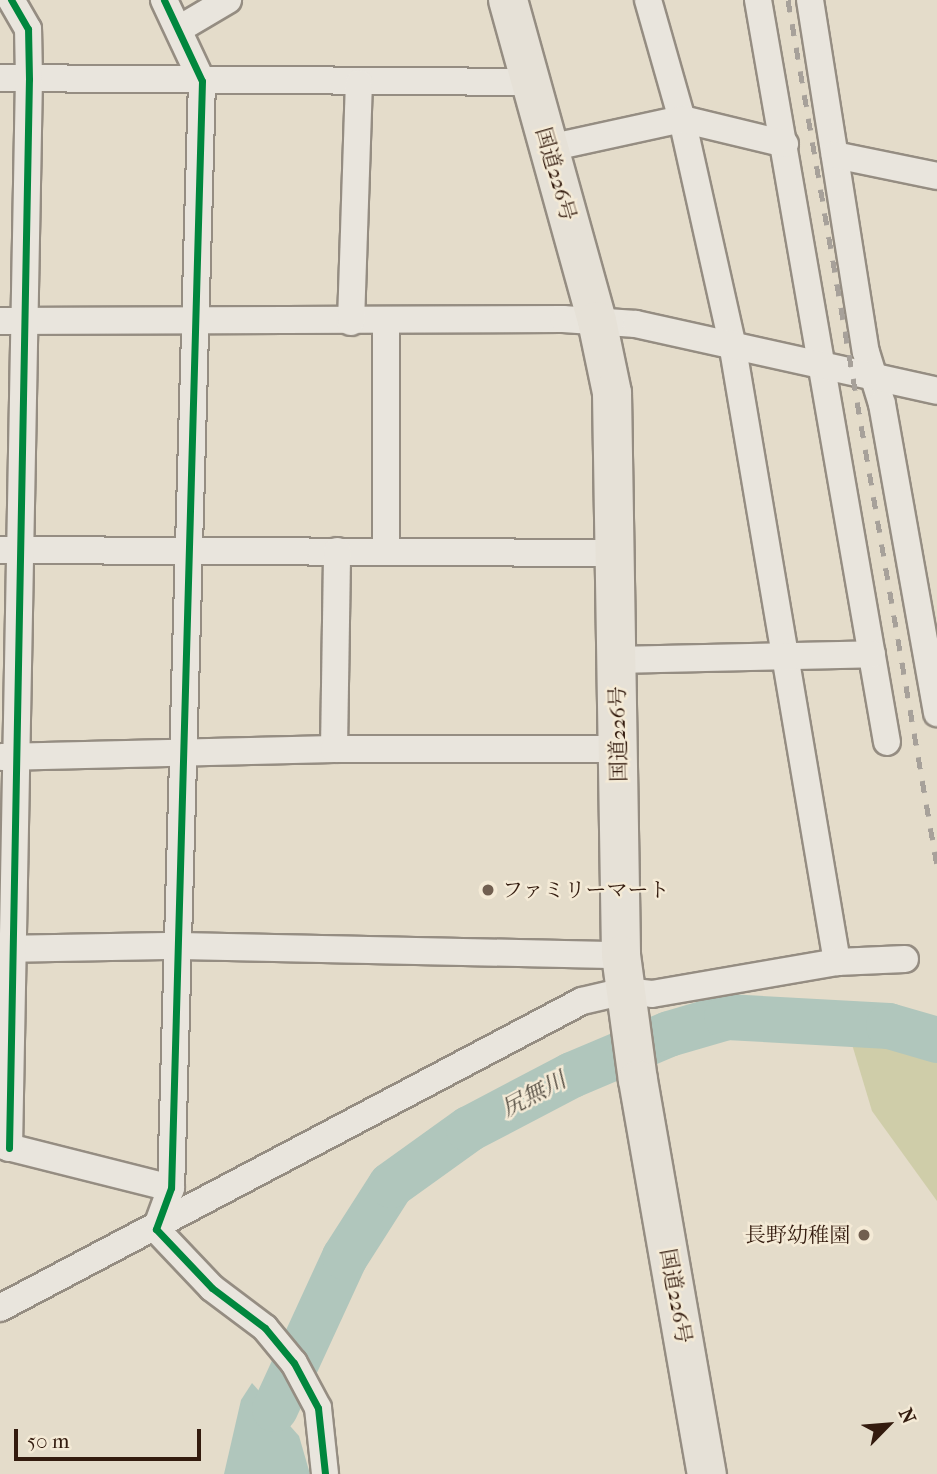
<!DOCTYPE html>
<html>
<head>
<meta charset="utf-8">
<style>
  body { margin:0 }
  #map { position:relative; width:937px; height:1474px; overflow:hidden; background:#e4dcca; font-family:"IM FELL French Canon","Noto Serif JP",serif }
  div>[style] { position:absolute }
  .green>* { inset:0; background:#cfcda9 }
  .water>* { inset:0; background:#b0c6bc }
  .river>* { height:46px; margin:-23px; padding:0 23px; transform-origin:23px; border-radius:23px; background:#b0c6bc }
  .roads { filter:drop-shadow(2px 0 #958d82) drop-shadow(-2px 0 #958d82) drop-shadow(0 2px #958d82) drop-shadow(0 -2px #958d82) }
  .minor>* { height:26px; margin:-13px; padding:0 13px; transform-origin:13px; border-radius:13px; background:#e9e5dd }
  .highway>* { height:38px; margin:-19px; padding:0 19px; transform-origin:19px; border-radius:19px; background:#e6e1d7 }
  .rail>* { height:5px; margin-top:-2.5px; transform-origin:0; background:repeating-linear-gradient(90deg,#a7a19a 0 12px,transparent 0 24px) }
  .cycleway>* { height:7px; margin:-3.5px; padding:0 3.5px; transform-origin:3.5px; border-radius:3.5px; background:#00873e }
  .dots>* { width:19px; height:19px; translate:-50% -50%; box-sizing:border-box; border:4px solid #f4ead6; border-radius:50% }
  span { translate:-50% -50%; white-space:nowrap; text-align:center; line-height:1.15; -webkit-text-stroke:5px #f4ead6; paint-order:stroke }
  .street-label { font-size:21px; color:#331b0e }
  .poi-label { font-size:21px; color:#331b0e }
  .left { translate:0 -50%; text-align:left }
  .right { translate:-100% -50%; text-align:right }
  .water-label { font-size:23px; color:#524b40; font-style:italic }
  .north { position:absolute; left:853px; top:1390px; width:70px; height:70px; -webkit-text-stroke:5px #f4ead6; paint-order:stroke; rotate:65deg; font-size:19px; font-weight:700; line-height:28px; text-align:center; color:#331b0e }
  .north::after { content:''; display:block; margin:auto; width:24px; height:32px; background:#331b0e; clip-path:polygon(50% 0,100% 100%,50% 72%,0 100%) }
  .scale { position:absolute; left:14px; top:1429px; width:187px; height:32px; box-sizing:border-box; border:4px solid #331b0e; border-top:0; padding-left:9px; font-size:21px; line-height:24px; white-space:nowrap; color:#331b0e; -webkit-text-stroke:5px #f4ead6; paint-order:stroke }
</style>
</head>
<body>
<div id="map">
  <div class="green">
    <div style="clip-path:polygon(848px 1031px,905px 1039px,937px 1062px,937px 1201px,872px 1111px)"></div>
  </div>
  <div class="water">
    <div style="clip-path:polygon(252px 1383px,299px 1436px,310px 1474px,224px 1474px,241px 1400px)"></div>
  </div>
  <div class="river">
    <div style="left:275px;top:1409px;width:167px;rotate:-65.3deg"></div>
    <div style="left:345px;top:1257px;width:85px;rotate:-57.4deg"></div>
    <div style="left:391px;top:1185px;width:96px;rotate:-35.7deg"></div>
    <div style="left:469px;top:1129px;width:116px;rotate:-27.7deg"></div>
    <div style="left:572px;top:1075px;width:105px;rotate:-22.9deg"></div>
    <div style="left:669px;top:1034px;width:60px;rotate:-16.3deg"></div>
    <div style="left:727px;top:1017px;width:162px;rotate:3.2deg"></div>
    <div style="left:889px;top:1026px;width:50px;rotate:16.3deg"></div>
  </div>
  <div class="roads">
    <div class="minor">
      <div style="left:164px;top:0;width:89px;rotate:64.9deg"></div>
      <div style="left:202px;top:81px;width:1107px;rotate:91.6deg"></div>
      <div style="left:171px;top:1188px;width:44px;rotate:110.1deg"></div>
      <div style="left:156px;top:1229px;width:81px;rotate:46.5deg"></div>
      <div style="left:212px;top:1288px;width:66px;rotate:37deg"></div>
      <div style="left:265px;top:1328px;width:45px;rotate:50.4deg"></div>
      <div style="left:294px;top:1363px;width:51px;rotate:61.9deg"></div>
      <div style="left:318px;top:1408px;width:66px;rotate:83.9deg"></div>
      <div style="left:648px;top:0;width:124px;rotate:74.1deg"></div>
      <div style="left:682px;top:119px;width:230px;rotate:77.4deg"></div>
      <div style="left:732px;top:343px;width:628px;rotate:80.37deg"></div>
      <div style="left:758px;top:0;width:753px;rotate:80.14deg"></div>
      <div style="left:810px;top:0;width:356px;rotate:81deg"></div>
      <div style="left:866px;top:352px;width:54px;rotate:72.9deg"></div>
      <div style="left:882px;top:404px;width:314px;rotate:79.9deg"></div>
      <div style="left:179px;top:29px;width:57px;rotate:-30.6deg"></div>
      <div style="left:0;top:78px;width:531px;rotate:0.43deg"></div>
      <div style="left:549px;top:148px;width:136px;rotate:-12.3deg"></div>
      <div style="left:682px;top:119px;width:106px;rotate:13.6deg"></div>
      <div style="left:835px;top:155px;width:104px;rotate:11.6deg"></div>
      <div style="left:0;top:321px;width:563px;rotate:-0.2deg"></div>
      <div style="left:563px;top:319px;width:73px;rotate:3.9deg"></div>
      <div style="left:636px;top:324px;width:308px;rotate:12.5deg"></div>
      <div style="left:351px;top:322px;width:239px;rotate:-88.1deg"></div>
      <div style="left:386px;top:322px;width:230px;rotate:90deg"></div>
      <div style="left:0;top:550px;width:615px;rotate:0.28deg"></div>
      <div style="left:617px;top:660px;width:255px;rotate:-1.3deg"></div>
      <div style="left:334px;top:749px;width:198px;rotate:-89.1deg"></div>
      <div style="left:2px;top:757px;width:332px;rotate:-1.4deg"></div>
      <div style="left:334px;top:749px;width:284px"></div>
      <div style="left:0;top:949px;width:180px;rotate:-1deg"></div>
      <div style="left:180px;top:946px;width:441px;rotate:1.2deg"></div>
      <div style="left:0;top:1145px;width:176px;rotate:14.1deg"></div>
      <div style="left:9px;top:1148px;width:1069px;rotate:-88.93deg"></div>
      <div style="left:29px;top:79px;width:50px;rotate:-91.1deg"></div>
      <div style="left:28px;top:29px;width:34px;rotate:-120deg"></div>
      <div style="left:0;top:1308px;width:658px;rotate:-27.81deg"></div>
      <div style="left:582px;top:1001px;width:44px;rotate:-13.1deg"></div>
      <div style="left:625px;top:991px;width:27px;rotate:6deg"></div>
      <div style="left:652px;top:994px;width:188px;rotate:-9.8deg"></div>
      <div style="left:837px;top:962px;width:68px;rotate:-2.5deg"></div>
    </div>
    <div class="highway">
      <div style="left:508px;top:0;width:333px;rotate:74.5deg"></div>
      <div style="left:597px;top:321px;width:74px;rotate:78.2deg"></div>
      <div style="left:612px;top:393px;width:562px;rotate:89.08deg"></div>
      <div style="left:621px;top:955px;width:126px;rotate:82.3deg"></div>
      <div style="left:638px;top:1080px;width:400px;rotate:80.1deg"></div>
    </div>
  </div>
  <div class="rail">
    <div style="left:788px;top:0;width:879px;rotate:80.24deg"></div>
  </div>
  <div class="cycleway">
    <div style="left:164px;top:0;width:89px;rotate:64.9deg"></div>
    <div style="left:202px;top:81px;width:1107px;rotate:91.6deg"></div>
    <div style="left:171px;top:1188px;width:44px;rotate:110.1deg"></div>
    <div style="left:156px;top:1229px;width:81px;rotate:46.5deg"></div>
    <div style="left:212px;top:1288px;width:66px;rotate:37deg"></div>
    <div style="left:265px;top:1328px;width:45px;rotate:50.4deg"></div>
    <div style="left:294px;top:1363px;width:51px;rotate:61.9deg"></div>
    <div style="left:318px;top:1408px;width:66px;rotate:83.9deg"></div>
    <div style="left:9px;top:1148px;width:1069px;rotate:-88.93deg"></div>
    <div style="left:29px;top:79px;width:50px;rotate:-91.1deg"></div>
    <div style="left:28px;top:29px;width:34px;rotate:-120deg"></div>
  </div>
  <div class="dots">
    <div style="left:488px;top:890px;background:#715f50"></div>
    <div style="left:864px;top:1235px;background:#715f50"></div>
  </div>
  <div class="street-label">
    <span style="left:556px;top:174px;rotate:74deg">国道226号</span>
    <span style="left:618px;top:734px;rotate:-91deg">国道226号</span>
    <span style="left:676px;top:1296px;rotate:80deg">国道226号</span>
  </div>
  <div class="poi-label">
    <span class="left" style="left:502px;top:890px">ファミリーマート</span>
    <span class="right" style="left:850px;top:1235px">長野幼稚園</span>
  </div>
  <div class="water-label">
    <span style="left:534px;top:1095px;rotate:-28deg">尻無川</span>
  </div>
  <div class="north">N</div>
  <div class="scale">50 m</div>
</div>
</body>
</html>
